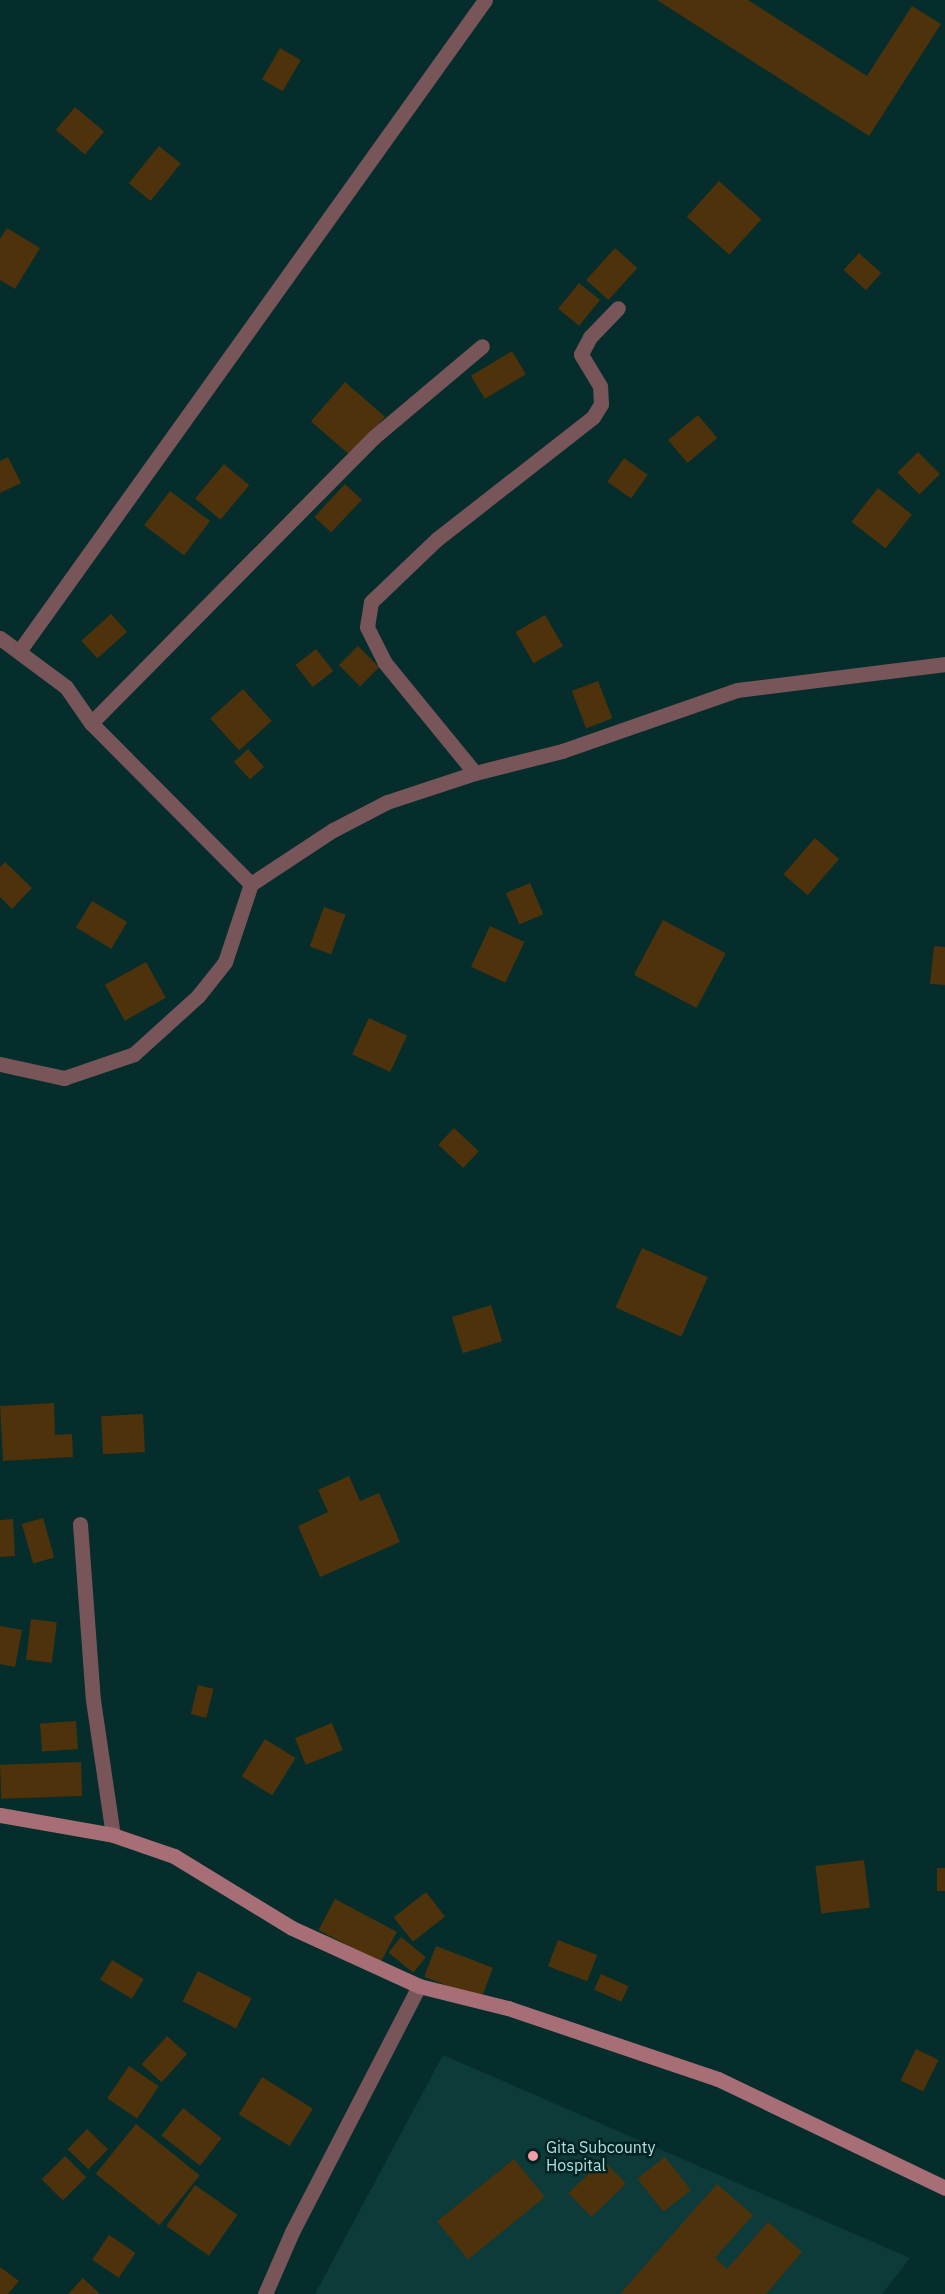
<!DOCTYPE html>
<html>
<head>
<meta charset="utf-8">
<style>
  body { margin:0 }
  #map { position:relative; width:945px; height:2294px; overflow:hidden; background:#052d2b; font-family:"IBM Plex Sans",sans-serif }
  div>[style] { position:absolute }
  .built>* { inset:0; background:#0d3b39 }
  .building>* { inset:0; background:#4e320b; transform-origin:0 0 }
  .street>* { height:15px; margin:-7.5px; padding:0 7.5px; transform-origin:7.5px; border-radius:7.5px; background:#785559 }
  .secondary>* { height:15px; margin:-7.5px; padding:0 7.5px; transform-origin:7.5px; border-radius:7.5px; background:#a76e76 }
  .dots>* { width:16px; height:16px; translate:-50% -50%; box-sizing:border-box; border:3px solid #002321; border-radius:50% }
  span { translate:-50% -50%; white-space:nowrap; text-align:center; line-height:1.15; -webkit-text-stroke:5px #002321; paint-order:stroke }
  .poi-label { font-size:16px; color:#aee1de }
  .left { translate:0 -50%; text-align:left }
</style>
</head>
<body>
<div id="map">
  <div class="built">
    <div style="clip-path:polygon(443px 2055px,910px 2258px,882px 2294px,315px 2294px)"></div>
  </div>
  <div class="building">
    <div style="clip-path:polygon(657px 0,748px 0,867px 76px,912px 6px,941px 24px,869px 136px)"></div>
    <div style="left:280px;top:48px;width:24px;height:36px;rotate:30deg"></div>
    <div style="left:75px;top:107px;width:38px;height:30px;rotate:40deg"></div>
    <div style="left:159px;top:146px;width:28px;height:48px;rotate:39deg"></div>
    <div style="left:719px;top:181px;width:57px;height:48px;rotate:42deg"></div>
    <div style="clip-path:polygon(7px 228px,40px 248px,15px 289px,0 280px,0 239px)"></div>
    <div style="left:615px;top:248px;width:30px;height:43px;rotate:42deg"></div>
    <div style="left:859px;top:253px;width:30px;height:23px;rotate:42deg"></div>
    <div style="left:579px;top:283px;width:27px;height:33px;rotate:39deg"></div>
    <div style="left:512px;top:351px;width:27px;height:48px;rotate:59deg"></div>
    <div style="left:345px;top:382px;width:53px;height:52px;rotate:41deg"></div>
    <div style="left:698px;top:415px;width:30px;height:39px;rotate:50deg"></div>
    <div style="left:918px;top:452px;width:31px;height:29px;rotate:45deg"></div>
    <div style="clip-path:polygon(8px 457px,21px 483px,0 493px,0 461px)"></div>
    <div style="left:624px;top:458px;width:29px;height:29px;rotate:35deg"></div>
    <div style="left:224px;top:464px;width:33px;height:45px;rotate:40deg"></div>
    <div style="left:345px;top:484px;width:23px;height:45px;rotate:43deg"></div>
    <div style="left:878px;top:488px;width:43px;height:43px;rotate:38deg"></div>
    <div style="left:170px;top:491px;width:50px;height:43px;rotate:37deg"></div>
    <div style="left:111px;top:614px;width:24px;height:40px;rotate:48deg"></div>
    <div style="left:545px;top:615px;width:36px;height:34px;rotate:60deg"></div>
    <div style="left:358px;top:646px;width:30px;height:27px;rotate:45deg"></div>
    <div style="left:316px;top:649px;width:28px;height:26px;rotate:52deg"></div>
    <div style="left:598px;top:681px;width:40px;height:28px;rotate:69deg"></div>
    <div style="left:243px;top:689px;width:43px;height:44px;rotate:48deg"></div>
    <div style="left:248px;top:749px;width:24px;height:19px;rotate:48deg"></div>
    <div style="left:815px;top:838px;width:32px;height:48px;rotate:41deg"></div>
    <div style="clip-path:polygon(5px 862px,32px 888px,12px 909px,0 897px,0 867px)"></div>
    <div style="left:530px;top:883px;width:34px;height:26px;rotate:67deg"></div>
    <div style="left:92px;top:901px;width:41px;height:31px;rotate:31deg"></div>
    <div style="left:324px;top:907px;width:23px;height:42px;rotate:20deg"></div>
    <div style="left:663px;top:920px;width:71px;height:62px;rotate:28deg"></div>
    <div style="left:490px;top:926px;width:38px;height:45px;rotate:25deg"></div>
    <div style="clip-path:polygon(934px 946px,945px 947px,945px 985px,930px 984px)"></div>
    <div style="left:146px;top:962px;width:41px;height:47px;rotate:61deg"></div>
    <div style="left:369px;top:1018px;width:42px;height:40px;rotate:25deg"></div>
    <div style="left:454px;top:1128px;width:34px;height:23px;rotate:43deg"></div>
    <div style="left:642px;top:1248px;width:72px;height:65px;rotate:24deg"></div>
    <div style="left:491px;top:1305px;width:38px;height:41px;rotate:73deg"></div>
    <div style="clip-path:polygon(54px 1403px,55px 1435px,72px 1434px,73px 1457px,3px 1461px,0 1406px)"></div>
    <div style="left:143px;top:1414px;width:38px;height:42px;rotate:87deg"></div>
    <div style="clip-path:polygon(349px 1476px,360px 1501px,379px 1493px,400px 1542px,320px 1577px,298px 1526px,328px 1512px,318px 1490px)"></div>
    <div style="left:43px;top:1518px;width:41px;height:22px;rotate:74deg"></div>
    <div style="clip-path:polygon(13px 1519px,15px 1556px,0 1557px,0 1520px)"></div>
    <div style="left:31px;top:1619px;width:26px;height:41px;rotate:7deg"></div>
    <div style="clip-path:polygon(0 1626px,22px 1630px,15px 1667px,0 1664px)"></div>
    <div style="left:198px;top:1685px;width:16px;height:30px;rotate:14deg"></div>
    <div style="left:76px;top:1721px;width:28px;height:36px;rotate:86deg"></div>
    <div style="left:332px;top:1723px;width:29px;height:40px;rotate:68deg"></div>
    <div style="left:265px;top:1739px;width:36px;height:44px;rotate:32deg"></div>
    <div style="left:81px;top:1762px;width:34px;height:81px;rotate:88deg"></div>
    <div style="left:864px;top:1860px;width:48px;height:49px;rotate:83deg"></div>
    <div style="left:937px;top:1868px;width:8px;height:23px"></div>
    <div style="left:426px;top:1892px;width:31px;height:41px;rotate:52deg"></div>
    <div style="left:335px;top:1899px;width:70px;height:35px;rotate:28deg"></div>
    <div style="left:401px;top:1937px;width:32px;height:20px;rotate:39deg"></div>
    <div style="left:558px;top:1940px;width:42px;height:28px;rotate:21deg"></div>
    <div style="left:436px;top:1946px;width:61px;height:33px;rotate:21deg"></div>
    <div style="left:112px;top:1960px;width:37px;height:23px;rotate:31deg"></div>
    <div style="left:198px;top:1971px;width:60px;height:34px;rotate:27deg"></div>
    <div style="left:601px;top:1974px;width:30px;height:17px;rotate:24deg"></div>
    <div style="left:167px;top:2036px;width:27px;height:38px;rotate:42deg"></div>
    <div style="left:916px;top:2049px;width:25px;height:35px;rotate:26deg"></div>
    <div style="left:129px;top:2066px;width:36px;height:39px;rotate:34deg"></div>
    <div style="left:262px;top:2077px;width:60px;height:44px;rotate:32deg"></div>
    <div style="left:183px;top:2108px;width:49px;height:35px;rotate:38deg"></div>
    <div style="left:136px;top:2124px;width:82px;height:64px;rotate:39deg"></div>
    <div style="left:87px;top:2129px;width:29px;height:28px;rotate:44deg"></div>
    <div style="left:65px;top:2156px;width:30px;height:33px;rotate:45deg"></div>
    <div style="left:665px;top:2157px;width:42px;height:35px;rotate:52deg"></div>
    <div style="left:514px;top:2159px;width:49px;height:99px;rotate:51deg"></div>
    <div style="left:603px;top:2160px;width:33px;height:48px;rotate:46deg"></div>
    <div style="clip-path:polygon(717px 2184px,753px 2215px,715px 2258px,727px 2269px,768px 2222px,802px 2252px,766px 2294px,620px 2294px)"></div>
    <div style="left:195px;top:2185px;width:52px;height:50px;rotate:35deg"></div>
    <div style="left:109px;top:2235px;width:32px;height:30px;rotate:34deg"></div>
    <div style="clip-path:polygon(0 2267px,19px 2281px,8px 2294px,0 2294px)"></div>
    <div style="clip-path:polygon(83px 2278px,100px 2294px,68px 2294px)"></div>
  </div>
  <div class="street">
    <div style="left:0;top:638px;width:82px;rotate:36.6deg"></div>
    <div style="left:66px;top:687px;width:44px;rotate:55.2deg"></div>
    <div style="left:91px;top:723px;width:227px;rotate:45.2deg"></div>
    <div style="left:20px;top:650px;width:799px;rotate:-54.42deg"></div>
    <div style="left:91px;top:723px;width:402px;rotate:-45.3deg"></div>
    <div style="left:374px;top:437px;width:141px;rotate:-40.1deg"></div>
    <div style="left:475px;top:773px;width:142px;rotate:-129.3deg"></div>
    <div style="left:385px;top:663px;width:40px;rotate:-116.6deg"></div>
    <div style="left:367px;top:627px;width:25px;rotate:-81deg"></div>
    <div style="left:371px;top:602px;width:91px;rotate:-43.7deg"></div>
    <div style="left:437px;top:539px;width:198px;rotate:-38deg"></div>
    <div style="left:593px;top:417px;width:15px;rotate:-58deg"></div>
    <div style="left:601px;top:404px;width:18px;rotate:-93deg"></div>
    <div style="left:600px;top:386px;width:37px;rotate:-121deg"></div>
    <div style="left:581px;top:354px;width:19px;rotate:-62deg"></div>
    <div style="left:590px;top:337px;width:40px;rotate:-46deg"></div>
    <div style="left:0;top:1064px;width:66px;rotate:12.3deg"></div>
    <div style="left:64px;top:1078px;width:74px;rotate:-18.9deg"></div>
    <div style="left:134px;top:1054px;width:86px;rotate:-42.2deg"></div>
    <div style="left:198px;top:996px;width:43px;rotate:-51.5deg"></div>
    <div style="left:225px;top:962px;width:82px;rotate:-71.6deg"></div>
    <div style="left:251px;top:884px;width:98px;rotate:-33.4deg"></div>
    <div style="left:333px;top:830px;width:61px;rotate:-27.4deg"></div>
    <div style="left:387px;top:802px;width:93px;rotate:-18.2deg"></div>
    <div style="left:475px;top:773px;width:90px;rotate:-14.2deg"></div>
    <div style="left:562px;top:751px;width:185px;rotate:-19.2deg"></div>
    <div style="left:737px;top:690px;width:210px;rotate:-7.1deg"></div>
    <div style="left:80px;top:1524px;width:176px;rotate:85.8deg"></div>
    <div style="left:93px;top:1700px;width:136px;rotate:81.6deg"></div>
    <div style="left:265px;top:2294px;width:68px;rotate:-66.5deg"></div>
    <div style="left:292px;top:2232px;width:277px;rotate:-62.7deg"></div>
  </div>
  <div class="secondary">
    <div style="left:0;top:1815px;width:115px;rotate:10deg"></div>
    <div style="left:113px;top:1835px;width:65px;rotate:19deg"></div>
    <div style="left:174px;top:1856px;width:138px;rotate:31.4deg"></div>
    <div style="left:292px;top:1928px;width:140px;rotate:24.5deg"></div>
    <div style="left:419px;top:1986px;width:92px;rotate:13.9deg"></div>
    <div style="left:508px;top:2008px;width:222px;rotate:18.7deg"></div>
    <div style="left:718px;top:2079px;width:252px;rotate:25.6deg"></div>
  </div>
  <div class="dots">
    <div style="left:533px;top:2156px;background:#f39aa7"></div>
  </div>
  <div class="poi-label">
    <span class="left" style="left:546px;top:2156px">Gita Subcounty<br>Hospital</span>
  </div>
</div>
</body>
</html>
